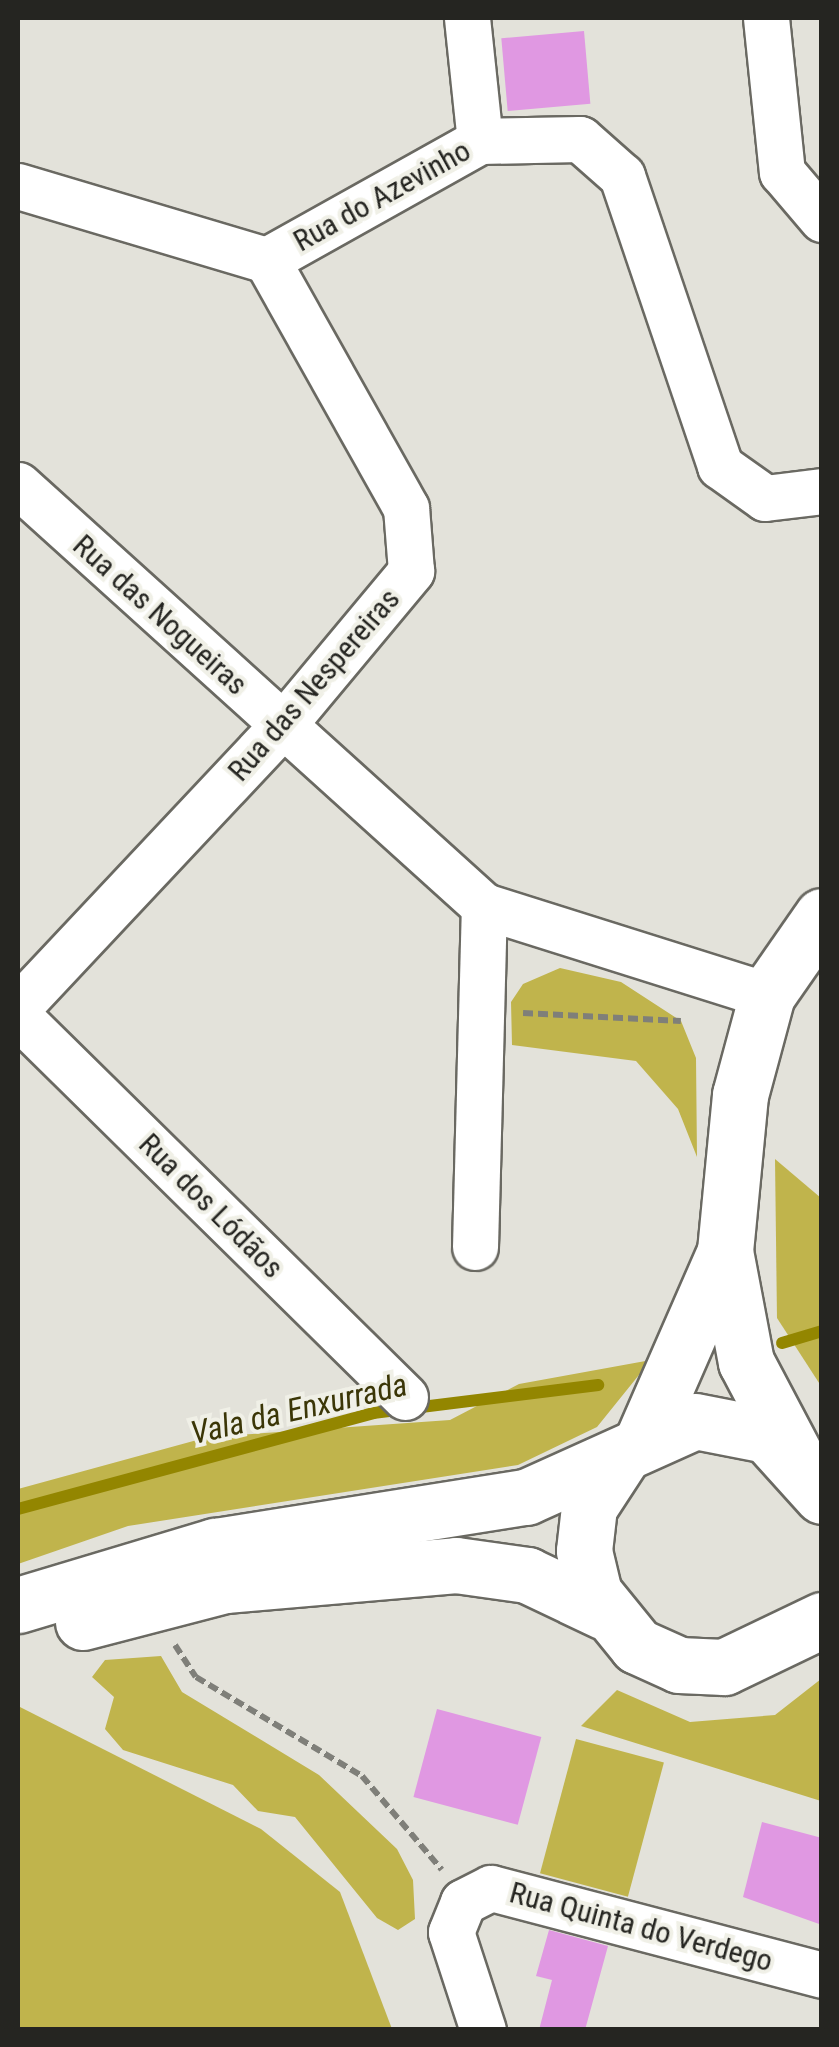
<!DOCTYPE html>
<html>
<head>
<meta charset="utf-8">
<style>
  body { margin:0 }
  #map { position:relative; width:839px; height:2047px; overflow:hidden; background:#e3e2da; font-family:"Roboto Condensed",sans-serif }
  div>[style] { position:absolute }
  .green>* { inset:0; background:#c0b44c; transform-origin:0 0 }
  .stream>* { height:12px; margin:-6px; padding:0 6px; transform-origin:6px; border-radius:6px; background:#938600 }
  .building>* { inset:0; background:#e098e2; transform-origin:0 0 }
  .path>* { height:6px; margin-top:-3px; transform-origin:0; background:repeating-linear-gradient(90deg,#7f7f79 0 10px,transparent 0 15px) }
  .roads { filter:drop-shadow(2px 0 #6a6962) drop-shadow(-2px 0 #6a6962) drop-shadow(0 2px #6a6962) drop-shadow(0 -2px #6a6962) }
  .minor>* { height:45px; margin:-22.5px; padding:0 22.5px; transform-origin:22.5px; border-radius:22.5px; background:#fff }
  .tertiary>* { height:55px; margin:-27.5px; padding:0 27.5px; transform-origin:27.5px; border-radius:27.5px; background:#fff }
  .secondary>* { height:55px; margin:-27.5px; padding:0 27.5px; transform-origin:27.5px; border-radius:27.5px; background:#fff }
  span { translate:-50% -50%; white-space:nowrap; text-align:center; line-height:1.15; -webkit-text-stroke:8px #f0f0e7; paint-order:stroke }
  .street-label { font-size:30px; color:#252521 }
  .water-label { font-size:32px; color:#3b3607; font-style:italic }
  .frame { position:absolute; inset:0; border:20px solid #252521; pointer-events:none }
</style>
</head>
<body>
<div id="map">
  <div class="green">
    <div style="clip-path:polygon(560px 968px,621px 982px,681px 1021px,696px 1058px,697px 1157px,678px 1109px,636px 1061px,512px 1045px,511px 1002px,523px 984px)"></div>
    <div style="clip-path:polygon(775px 1159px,821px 1198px,821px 1386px,777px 1318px)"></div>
    <div style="clip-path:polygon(651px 1360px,597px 1427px,518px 1465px,128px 1526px,18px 1564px,18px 1489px,208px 1437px,450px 1420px,519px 1384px)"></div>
    <div style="clip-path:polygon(161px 1656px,182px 1692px,319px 1775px,397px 1849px,413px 1880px,415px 1919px,398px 1930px,377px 1918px,295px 1817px,258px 1811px,233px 1785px,123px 1750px,105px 1729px,114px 1697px,92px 1677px,105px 1660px)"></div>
    <div style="clip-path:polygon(821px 1679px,821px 1801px,581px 1726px,617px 1690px,690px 1722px,775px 1715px)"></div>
    <div style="clip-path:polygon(18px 1706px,261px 1829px,340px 1892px,392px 2029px,18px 2029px)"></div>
    <div style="left:576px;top:1739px;width:91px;height:139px;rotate:15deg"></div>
  </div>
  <div class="stream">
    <div style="left:782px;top:1343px;width:42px;rotate:-16.7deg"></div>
    <div style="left:18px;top:1509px;width:368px;rotate:-15.1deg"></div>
    <div style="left:373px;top:1413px;width:227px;rotate:-7.1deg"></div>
  </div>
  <div class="building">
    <div style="left:584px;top:31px;width:73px;height:83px;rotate:85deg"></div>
    <div style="left:437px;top:1709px;width:108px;height:91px;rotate:15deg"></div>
    <div style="clip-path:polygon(762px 1822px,822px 1838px,822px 1925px,743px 1897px)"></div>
    <div style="clip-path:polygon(549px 1930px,608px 1946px,585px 2030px,539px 2030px,552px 1980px,536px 1976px)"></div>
  </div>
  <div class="path">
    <div style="left:523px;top:1013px;width:158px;rotate:2.9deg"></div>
    <div style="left:175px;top:1645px;width:38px;rotate:57deg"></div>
    <div style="left:196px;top:1677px;width:193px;rotate:30.8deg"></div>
    <div style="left:362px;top:1776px;width:123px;rotate:49.6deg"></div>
  </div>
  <div class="roads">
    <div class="minor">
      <div style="left:467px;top:18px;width:124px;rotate:84deg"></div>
      <div style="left:766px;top:18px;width:155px;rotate:84.1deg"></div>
      <div style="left:782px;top:172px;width:62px;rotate:49.6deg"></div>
      <div style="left:18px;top:186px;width:260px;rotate:16.6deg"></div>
      <div style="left:267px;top:260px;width:244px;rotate:-29.2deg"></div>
      <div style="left:480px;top:141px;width:100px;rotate:-1.1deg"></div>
      <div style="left:580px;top:139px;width:56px;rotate:41.4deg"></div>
      <div style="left:622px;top:176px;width:306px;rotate:71.3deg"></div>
      <div style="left:720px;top:466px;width:55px;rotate:35.4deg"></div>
      <div style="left:765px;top:498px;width:57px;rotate:-7deg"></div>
      <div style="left:18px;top:485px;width:628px;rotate:42.1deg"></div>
      <div style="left:484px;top:906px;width:297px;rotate:17.5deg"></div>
      <div style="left:18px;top:1007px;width:386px;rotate:-46.8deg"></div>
      <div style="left:282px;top:726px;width:202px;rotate:-50.2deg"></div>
      <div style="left:411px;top:571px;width:63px;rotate:-94.5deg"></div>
      <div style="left:406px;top:508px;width:284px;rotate:-119.3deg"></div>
      <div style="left:18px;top:1016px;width:543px;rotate:44.55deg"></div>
      <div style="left:475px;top:1247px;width:341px;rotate:-88.5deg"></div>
      <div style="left:483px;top:2030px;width:103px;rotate:-108.1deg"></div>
      <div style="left:451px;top:1932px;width:32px;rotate:-68deg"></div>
      <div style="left:463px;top:1902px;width:31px;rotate:-27deg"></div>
      <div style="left:491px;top:1888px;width:342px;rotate:14.7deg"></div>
    </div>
    <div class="tertiary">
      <div style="left:725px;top:1251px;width:113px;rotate:79.3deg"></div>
      <div style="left:746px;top:1362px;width:107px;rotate:62.2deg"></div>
      <div style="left:643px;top:1439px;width:205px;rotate:-66.4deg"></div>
      <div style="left:725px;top:1251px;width:157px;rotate:-84.5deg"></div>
      <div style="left:740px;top:1095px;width:104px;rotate:-74.9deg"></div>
      <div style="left:767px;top:995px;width:96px;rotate:-55.2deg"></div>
    </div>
    <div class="secondary">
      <div style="left:623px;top:1455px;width:62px;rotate:123.2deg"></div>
      <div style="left:589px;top:1507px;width:44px;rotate:96.5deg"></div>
      <div style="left:584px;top:1551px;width:43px;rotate:76.6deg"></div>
      <div style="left:594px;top:1593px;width:68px;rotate:50.9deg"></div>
      <div style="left:637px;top:1646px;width:46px;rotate:24.3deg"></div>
      <div style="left:679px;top:1665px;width:45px;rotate:2.5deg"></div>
      <div style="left:724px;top:1667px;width:109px;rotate:-25.6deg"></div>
      <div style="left:18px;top:1605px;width:206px;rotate:-16.7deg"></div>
      <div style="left:215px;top:1546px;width:315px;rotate:-9deg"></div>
      <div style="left:526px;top:1497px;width:185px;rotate:-24.2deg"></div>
      <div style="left:695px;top:1421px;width:73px;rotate:11deg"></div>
      <div style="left:767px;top:1435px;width:82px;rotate:48deg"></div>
      <div style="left:83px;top:1622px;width:147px;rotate:-14.6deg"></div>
      <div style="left:225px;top:1585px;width:232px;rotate:-4.9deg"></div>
      <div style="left:456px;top:1565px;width:72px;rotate:8deg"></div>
      <div style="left:527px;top:1575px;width:86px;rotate:25.4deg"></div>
    </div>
  </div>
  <div class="street-label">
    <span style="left:382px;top:196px;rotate:-29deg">Rua do Azevinho</span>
    <span style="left:160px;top:615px;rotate:42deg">Rua das Nogueiras</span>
    <span style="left:314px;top:685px;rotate:-49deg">Rua das Nespereiras</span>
    <span style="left:211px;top:1206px;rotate:45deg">Rua dos Lódãos</span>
    <span style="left:641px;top:1927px;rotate:15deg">Rua Quinta do Verdego</span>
  </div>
  <div class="water-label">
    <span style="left:299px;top:1409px;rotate:-13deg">Vala da Enxurrada</span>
  </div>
  <div class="frame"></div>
</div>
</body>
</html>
